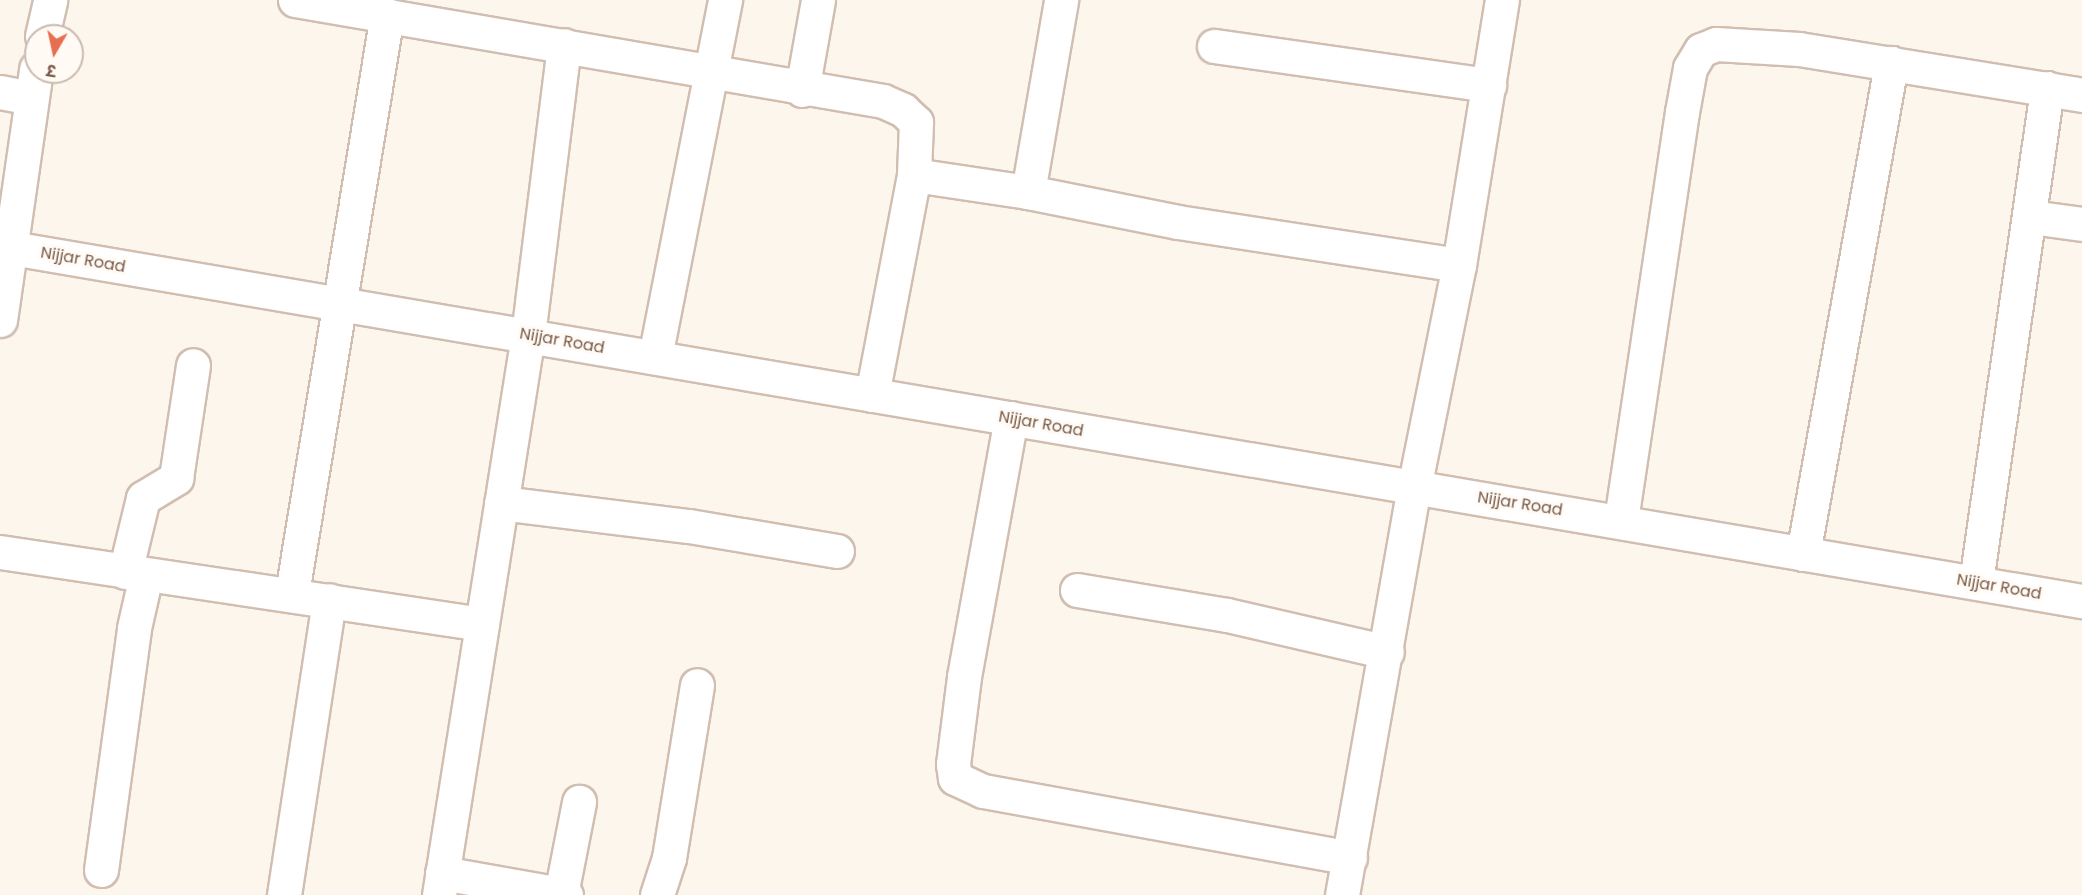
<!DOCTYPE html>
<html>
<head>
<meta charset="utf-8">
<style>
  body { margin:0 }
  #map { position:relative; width:2082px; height:895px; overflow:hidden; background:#fdf6ec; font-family:Poppins,"Noto Sans Devanagari",sans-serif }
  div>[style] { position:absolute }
  .roads { filter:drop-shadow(2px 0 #d1beb0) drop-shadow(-2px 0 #d1beb0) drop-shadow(0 2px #d1beb0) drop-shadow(0 -2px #d1beb0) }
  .minor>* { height:33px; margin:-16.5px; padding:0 16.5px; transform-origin:16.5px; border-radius:16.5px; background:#fff }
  span { translate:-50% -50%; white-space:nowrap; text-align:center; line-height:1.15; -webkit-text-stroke:5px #fffaf3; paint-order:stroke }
  .street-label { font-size:16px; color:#7a5c4d }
  .north { position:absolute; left:24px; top:24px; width:60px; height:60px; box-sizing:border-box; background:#fffaf3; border:2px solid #cabbb1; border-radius:50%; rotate:189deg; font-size:16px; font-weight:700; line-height:24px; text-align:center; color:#7a5c4d }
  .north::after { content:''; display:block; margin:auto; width:21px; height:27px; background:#e76f51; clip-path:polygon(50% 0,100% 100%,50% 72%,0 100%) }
</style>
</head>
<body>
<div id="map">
  <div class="roads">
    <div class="minor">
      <div style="left:295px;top:0;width:597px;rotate:9.75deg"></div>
      <div style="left:883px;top:101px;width:22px;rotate:24deg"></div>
      <div style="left:903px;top:110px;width:18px;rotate:43deg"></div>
      <div style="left:916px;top:122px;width:53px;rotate:92.2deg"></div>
      <div style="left:914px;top:175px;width:224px;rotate:100.8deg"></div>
      <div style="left:42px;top:36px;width:37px;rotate:-77deg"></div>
      <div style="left:1214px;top:46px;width:278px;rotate:8.1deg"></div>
      <div style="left:802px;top:90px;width:91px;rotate:-79.9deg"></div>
      <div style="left:0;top:92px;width:31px;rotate:11deg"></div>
      <div style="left:914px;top:175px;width:115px;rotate:8.5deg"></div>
      <div style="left:1028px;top:192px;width:153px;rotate:11.3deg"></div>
      <div style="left:1178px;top:222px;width:284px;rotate:8.7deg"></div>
      <div style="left:1028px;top:192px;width:195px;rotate:-80.2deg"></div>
      <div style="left:2031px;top:217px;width:51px;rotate:7.8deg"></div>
      <div style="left:0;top:246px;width:2112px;rotate:9.68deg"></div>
      <div style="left:0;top:320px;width:254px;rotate:-81.8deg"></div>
      <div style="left:655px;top:357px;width:364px;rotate:-78.9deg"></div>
      <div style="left:1011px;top:418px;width:263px;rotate:100.3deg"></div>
      <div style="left:964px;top:677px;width:88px;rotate:97.2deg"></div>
      <div style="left:953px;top:764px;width:14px;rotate:82deg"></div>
      <div style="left:955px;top:778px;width:31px;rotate:25deg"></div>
      <div style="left:983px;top:791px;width:373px;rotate:10.3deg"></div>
      <div style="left:501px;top:503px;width:189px;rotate:7deg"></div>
      <div style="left:689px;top:526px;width:150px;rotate:9.6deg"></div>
      <div style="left:1621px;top:520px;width:413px;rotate:-81.5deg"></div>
      <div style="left:1682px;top:112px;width:45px;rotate:-79.7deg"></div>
      <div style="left:1690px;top:68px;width:21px;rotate:-59deg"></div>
      <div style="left:1701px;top:50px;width:16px;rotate:-22deg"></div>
      <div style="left:1716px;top:44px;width:83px;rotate:3.4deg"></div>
      <div style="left:1799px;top:49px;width:287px;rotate:9.2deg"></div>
      <div style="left:0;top:552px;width:487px;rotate:8.5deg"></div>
      <div style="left:1803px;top:554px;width:499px;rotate:-79.8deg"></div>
      <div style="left:125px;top:572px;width:76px;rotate:-76.3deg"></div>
      <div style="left:143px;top:498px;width:39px;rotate:-31deg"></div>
      <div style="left:176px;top:478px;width:114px;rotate:-81.4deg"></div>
      <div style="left:1976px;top:582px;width:499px;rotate:-81.8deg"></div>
      <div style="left:1077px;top:590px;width:152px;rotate:9.5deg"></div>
      <div style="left:1227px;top:615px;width:164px;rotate:13deg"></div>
      <div style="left:292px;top:593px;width:586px;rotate:-80.67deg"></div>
      <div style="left:101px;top:870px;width:244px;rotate:-82.2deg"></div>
      <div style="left:134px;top:628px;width:54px;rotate:-77.2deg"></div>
      <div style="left:442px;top:873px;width:126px;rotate:10.1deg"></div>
      <div style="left:561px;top:894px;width:94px;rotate:-78.9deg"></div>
      <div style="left:284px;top:895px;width:298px;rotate:-81.3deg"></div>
      <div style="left:439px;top:895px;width:567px;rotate:-80.97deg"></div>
      <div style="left:528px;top:335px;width:292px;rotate:-82.9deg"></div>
      <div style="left:657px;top:895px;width:39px;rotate:-72deg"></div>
      <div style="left:669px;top:858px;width:175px;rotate:-80.8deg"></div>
      <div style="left:1342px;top:895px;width:413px;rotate:-80deg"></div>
      <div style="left:1414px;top:488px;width:227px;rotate:-78.6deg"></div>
      <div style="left:1459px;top:265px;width:268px;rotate:-80.8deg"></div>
    </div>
  </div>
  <div class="street-label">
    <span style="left:83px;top:260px;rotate:10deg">Nijjar Road</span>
    <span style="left:562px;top:341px;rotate:10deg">Nijjar Road</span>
    <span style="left:1041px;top:424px;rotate:10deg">Nijjar Road</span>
    <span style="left:1520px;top:504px;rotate:9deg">Nijjar Road</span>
    <span style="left:1999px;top:587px;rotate:10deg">Nijjar Road</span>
  </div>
  <div class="north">उ</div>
</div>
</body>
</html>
